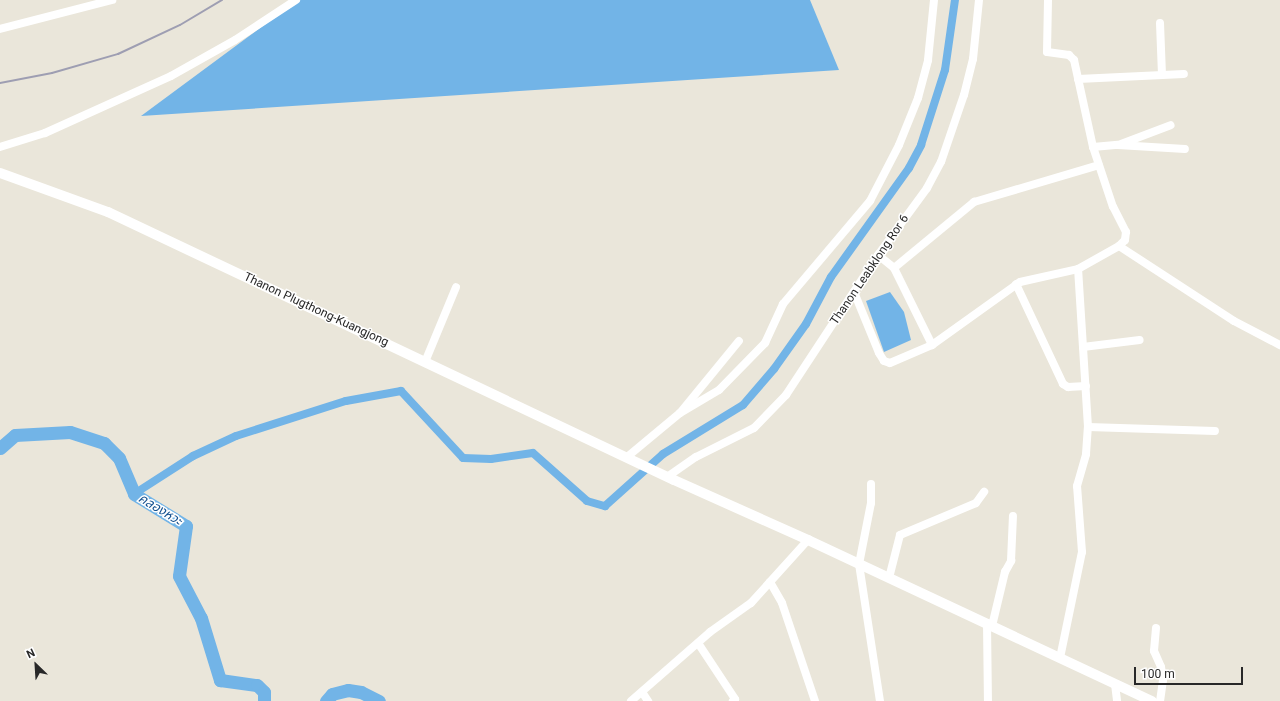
<!DOCTYPE html>
<html>
<head>
<meta charset="utf-8">
<style>
  body { margin:0 }
  #map { position:relative; width:1280px; height:701px; overflow:hidden; background:#eae6da; font-family:Roboto,"Noto Sans Thai",sans-serif }
  div>[style] { position:absolute }
  .water>* { inset:0; background:#72b4e7 }
  .canal>* { height:8px; margin:-4px; padding:0 4px; transform-origin:4px; border-radius:4px; background:#72b4e7 }
  .river>* { height:13px; margin:-6.5px; padding:0 6.5px; transform-origin:6.5px; border-radius:6.5px; background:#72b4e7 }
  .minor>* { height:8px; margin:-4px; padding:0 4px; transform-origin:4px; border-radius:4px; background:#fff }
  .tertiary>* { height:10px; margin:-5px; padding:0 5px; transform-origin:5px; border-radius:5px; background:#fff }
  .rail>* { height:2px; margin:-1px; padding:0 1px; transform-origin:1px; border-radius:1px; background:#9e9eb2 }
  span { translate:-50% -50%; white-space:nowrap; text-align:center; line-height:1.15; -webkit-text-stroke:3px #fff; paint-order:stroke }
  .street-label { font-size:12px; color:#282828 }
  .water-label { font-size:13px; color:#145190; font-style:italic }
  .north { position:absolute; left:16px; top:645px; width:40px; height:40px; -webkit-text-stroke:3px #fff; paint-order:stroke; rotate:335deg; font-size:11px; font-weight:700; line-height:16px; text-align:center; color:#282828 }
  .north::after { content:''; display:block; margin:auto; width:14px; height:18px; background:#282828; clip-path:polygon(50% 0,100% 100%,50% 72%,0 100%) }
  .scale { position:absolute; left:1134px; top:667px; width:109px; height:18px; box-sizing:border-box; border:2px solid #282828; border-top:0; padding-left:5px; font-size:12px; line-height:14px; white-space:nowrap; color:#282828; -webkit-text-stroke:3px #fff; paint-order:stroke }
</style>
</head>
<body>
<div id="map">
  <div class="water">
    <div style="clip-path:polygon(298px 0,810px 0,839px 70px,141px 116px)"></div>
    <div style="clip-path:polygon(890px 292px,904px 312px,911px 340px,884px 352px,866px 301px)"></div>
  </div>
  <div class="canal">
    <div style="left:134px;top:494px;width:70px;rotate:-32.8deg"></div>
    <div style="left:193px;top:456px;width:47px;rotate:-24.9deg"></div>
    <div style="left:236px;top:436px;width:115px;rotate:-17.7deg"></div>
    <div style="left:346px;top:401px;width:56px;rotate:-10.3deg"></div>
    <div style="left:401px;top:391px;width:91px;rotate:47.2deg"></div>
    <div style="left:463px;top:458px;width:28px;rotate:2deg"></div>
    <div style="left:491px;top:459px;width:42px;rotate:-8.1deg"></div>
    <div style="left:533px;top:453px;width:72px;rotate:41.6deg"></div>
    <div style="left:587px;top:501px;width:19px;rotate:16deg"></div>
    <div style="left:605px;top:506px;width:78px;rotate:-41.9deg"></div>
    <div style="left:663px;top:454px;width:94px;rotate:-31.5deg"></div>
    <div style="left:743px;top:405px;width:48px;rotate:-49.3deg"></div>
    <div style="left:774px;top:369px;width:55px;rotate:-54.6deg"></div>
    <div style="left:806px;top:324px;width:53px;rotate:-62deg"></div>
    <div style="left:831px;top:277px;width:134px;rotate:-54.4deg"></div>
    <div style="left:909px;top:168px;width:26px;rotate:-62deg"></div>
    <div style="left:921px;top:145px;width:79px;rotate:-72.3deg"></div>
    <div style="left:945px;top:70px;width:71px;rotate:-81.9deg"></div>
  </div>
  <div class="river">
    <div style="left:0;top:448px;width:20px;rotate:-41deg"></div>
    <div style="left:15px;top:435px;width:55px;rotate:-3.1deg"></div>
    <div style="left:70px;top:432px;width:36px;rotate:18deg"></div>
    <div style="left:104px;top:443px;width:21px;rotate:45deg"></div>
    <div style="left:119px;top:458px;width:39px;rotate:67deg"></div>
    <div style="left:134px;top:494px;width:61px;rotate:31.6deg"></div>
    <div style="left:186px;top:526px;width:50px;rotate:98deg"></div>
    <div style="left:179px;top:576px;width:47px;rotate:62.4deg"></div>
    <div style="left:201px;top:618px;width:65px;rotate:73deg"></div>
    <div style="left:220px;top:680px;width:37px;rotate:8deg"></div>
    <div style="left:257px;top:685px;width:10px;rotate:45deg"></div>
    <div style="left:264px;top:692px;width:9px;rotate:90deg"></div>
    <div style="left:326px;top:701px;width:9px;rotate:-49deg"></div>
    <div style="left:332px;top:694px;width:16px;rotate:-14deg"></div>
    <div style="left:348px;top:690px;width:13px;rotate:9deg"></div>
    <div style="left:361px;top:692px;width:20px;rotate:27deg"></div>
  </div>
  <div class="minor">
    <div style="left:1160px;top:23px;width:51px;rotate:87.8deg"></div>
    <div style="left:0;top:29px;width:116px;rotate:-14.5deg"></div>
    <div style="left:1078px;top:79px;width:106px;rotate:-2.7deg"></div>
    <div style="left:1121px;top:144px;width:53px;rotate:-20.8deg"></div>
    <div style="left:0;top:147px;width:47px;rotate:-17.3deg"></div>
    <div style="left:45px;top:133px;width:138px;rotate:-24.3deg"></div>
    <div style="left:171px;top:76px;width:73px;rotate:-29.4deg"></div>
    <div style="left:235px;top:40px;width:73px;rotate:-33.3deg"></div>
    <div style="left:1093px;top:147px;width:25px;rotate:-5deg"></div>
    <div style="left:1118px;top:145px;width:67px;rotate:3.4deg"></div>
    <div style="left:1119px;top:246px;width:137px;rotate:33.1deg"></div>
    <div style="left:1234px;top:321px;width:52px;rotate:27.6deg"></div>
    <div style="left:878px;top:255px;width:21px;rotate:39deg"></div>
    <div style="left:894px;top:268px;width:104px;rotate:-39.5deg"></div>
    <div style="left:974px;top:202px;width:130px;rotate:-16.5deg"></div>
    <div style="left:894px;top:268px;width:86px;rotate:63.7deg"></div>
    <div style="left:1016px;top:284px;width:110px;rotate:64.8deg"></div>
    <div style="left:1063px;top:384px;width:6px;rotate:31deg"></div>
    <div style="left:1068px;top:387px;width:18px;rotate:-3deg"></div>
    <div style="left:854px;top:292px;width:66px;rotate:67.7deg"></div>
    <div style="left:879px;top:353px;width:9px;rotate:58deg"></div>
    <div style="left:884px;top:361px;width:6px;rotate:18deg"></div>
    <div style="left:890px;top:363px;width:46px;rotate:-23.2deg"></div>
    <div style="left:932px;top:345px;width:108px;rotate:-35.6deg"></div>
    <div style="left:1020px;top:282px;width:59px;rotate:-12.6deg"></div>
    <div style="left:1078px;top:269px;width:47px;rotate:-29.3deg"></div>
    <div style="left:1119px;top:246px;width:8px;rotate:-45deg"></div>
    <div style="left:1125px;top:240px;width:8px;rotate:-83deg"></div>
    <div style="left:1126px;top:232px;width:28px;rotate:-117deg"></div>
    <div style="left:1113px;top:207px;width:63px;rotate:-108.4deg"></div>
    <div style="left:1093px;top:147px;width:89px;rotate:-102.3deg"></div>
    <div style="left:1074px;top:60px;width:7px;rotate:-135deg"></div>
    <div style="left:1069px;top:55px;width:22px;rotate:-172deg"></div>
    <div style="left:1047px;top:52px;width:52px;rotate:-88.9deg"></div>
    <div style="left:1083px;top:347px;width:57px;rotate:-7deg"></div>
    <div style="left:425px;top:362px;width:81px;rotate:-67.5deg"></div>
    <div style="left:680px;top:413px;width:45px;rotate:-30.5deg"></div>
    <div style="left:719px;top:390px;width:66px;rotate:-45.6deg"></div>
    <div style="left:765px;top:343px;width:43px;rotate:-65.2deg"></div>
    <div style="left:783px;top:304px;width:135px;rotate:-49.8deg"></div>
    <div style="left:870px;top:201px;width:63px;rotate:-62.6deg"></div>
    <div style="left:899px;top:145px;width:51px;rotate:-68deg"></div>
    <div style="left:918px;top:98px;width:39px;rotate:-75deg"></div>
    <div style="left:928px;top:60px;width:60px;rotate:-84.3deg"></div>
    <div style="left:1088px;top:427px;width:127px;rotate:1.8deg"></div>
    <div style="left:627px;top:457px;width:69px;rotate:-39.7deg"></div>
    <div style="left:680px;top:413px;width:93px;rotate:-50.7deg"></div>
    <div style="left:667px;top:477px;width:35px;rotate:-35deg"></div>
    <div style="left:696px;top:457px;width:65px;rotate:-26.6deg"></div>
    <div style="left:754px;top:428px;width:46px;rotate:-45.9deg"></div>
    <div style="left:786px;top:395px;width:168px;rotate:-56.7deg"></div>
    <div style="left:878px;top:255px;width:83px;rotate:-53.8deg"></div>
    <div style="left:927px;top:188px;width:30px;rotate:-62deg"></div>
    <div style="left:941px;top:162px;width:71px;rotate:-71.1deg"></div>
    <div style="left:964px;top:95px;width:37px;rotate:-76deg"></div>
    <div style="left:973px;top:59px;width:59px;rotate:-84.2deg"></div>
    <div style="left:871px;top:484px;width:19px;rotate:90deg"></div>
    <div style="left:871px;top:503px;width:62px;rotate:101.1deg"></div>
    <div style="left:859px;top:564px;width:139px;rotate:81.3deg"></div>
    <div style="left:889px;top:578px;width:44px;rotate:-75.7deg"></div>
    <div style="left:900px;top:535px;width:82px;rotate:-22.8deg"></div>
    <div style="left:976px;top:503px;width:14px;rotate:-54deg"></div>
    <div style="left:770px;top:582px;width:24px;rotate:60deg"></div>
    <div style="left:782px;top:603px;width:103px;rotate:71.4deg"></div>
    <div style="left:987px;top:623px;width:78px;rotate:89.3deg"></div>
    <div style="left:992px;top:626px;width:56px;rotate:-76.5deg"></div>
    <div style="left:1005px;top:572px;width:13px;rotate:-61deg"></div>
    <div style="left:1011px;top:561px;width:45px;rotate:-87.5deg"></div>
    <div style="left:1156px;top:628px;width:23px;rotate:95deg"></div>
    <div style="left:1154px;top:651px;width:17px;rotate:66deg"></div>
    <div style="left:1161px;top:667px;width:13px;rotate:81deg"></div>
    <div style="left:1163px;top:680px;width:21px;rotate:98deg"></div>
    <div style="left:698px;top:643px;width:67px;rotate:56.5deg"></div>
    <div style="left:735px;top:699px;width:3px;rotate:135deg"></div>
    <div style="left:1060px;top:658px;width:108px;rotate:-78.3deg"></div>
    <div style="left:1082px;top:552px;width:66px;rotate:-94.3deg"></div>
    <div style="left:1077px;top:486px;width:33px;rotate:-74deg"></div>
    <div style="left:1086px;top:454px;width:27px;rotate:-86deg"></div>
    <div style="left:1088px;top:427px;width:158px;rotate:-93.6deg"></div>
    <div style="left:1115px;top:684px;width:17px;rotate:83deg"></div>
    <div style="left:642px;top:692px;width:11px;rotate:56deg"></div>
    <div style="left:631px;top:701px;width:105px;rotate:-41.1deg"></div>
    <div style="left:710px;top:632px;width:50px;rotate:-35.3deg"></div>
    <div style="left:751px;top:603px;width:85px;rotate:-47.9deg"></div>
  </div>
  <div class="tertiary">
    <div style="left:0;top:173px;width:115px;rotate:19.9deg"></div>
    <div style="left:108px;top:212px;width:626px;rotate:25.34deg"></div>
    <div style="left:674px;top:480px;width:147px;rotate:24.1deg"></div>
    <div style="left:808px;top:540px;width:380px;rotate:25.1deg"></div>
  </div>
  <div class="rail">
    <div style="left:0;top:83px;width:53px;rotate:-10.9deg"></div>
    <div style="left:52px;top:73px;width:69px;rotate:-16.1deg"></div>
    <div style="left:118px;top:54px;width:68px;rotate:-25.1deg"></div>
    <div style="left:180px;top:25px;width:49px;rotate:-30.8deg"></div>
  </div>
  <div class="street-label">
    <span style="left:870px;top:270px;rotate:-56deg">Thanon Leabklong Ror 6</span>
    <span style="left:316px;top:310px;rotate:25deg">Thanon Plugthong-Kuangjong</span>
  </div>
  <div class="water-label">
    <span style="left:160px;top:510px;rotate:31deg">คลองหวะ</span>
  </div>
  <div class="north">N</div>
  <div class="scale">100 m</div>
</div>
</body>
</html>
